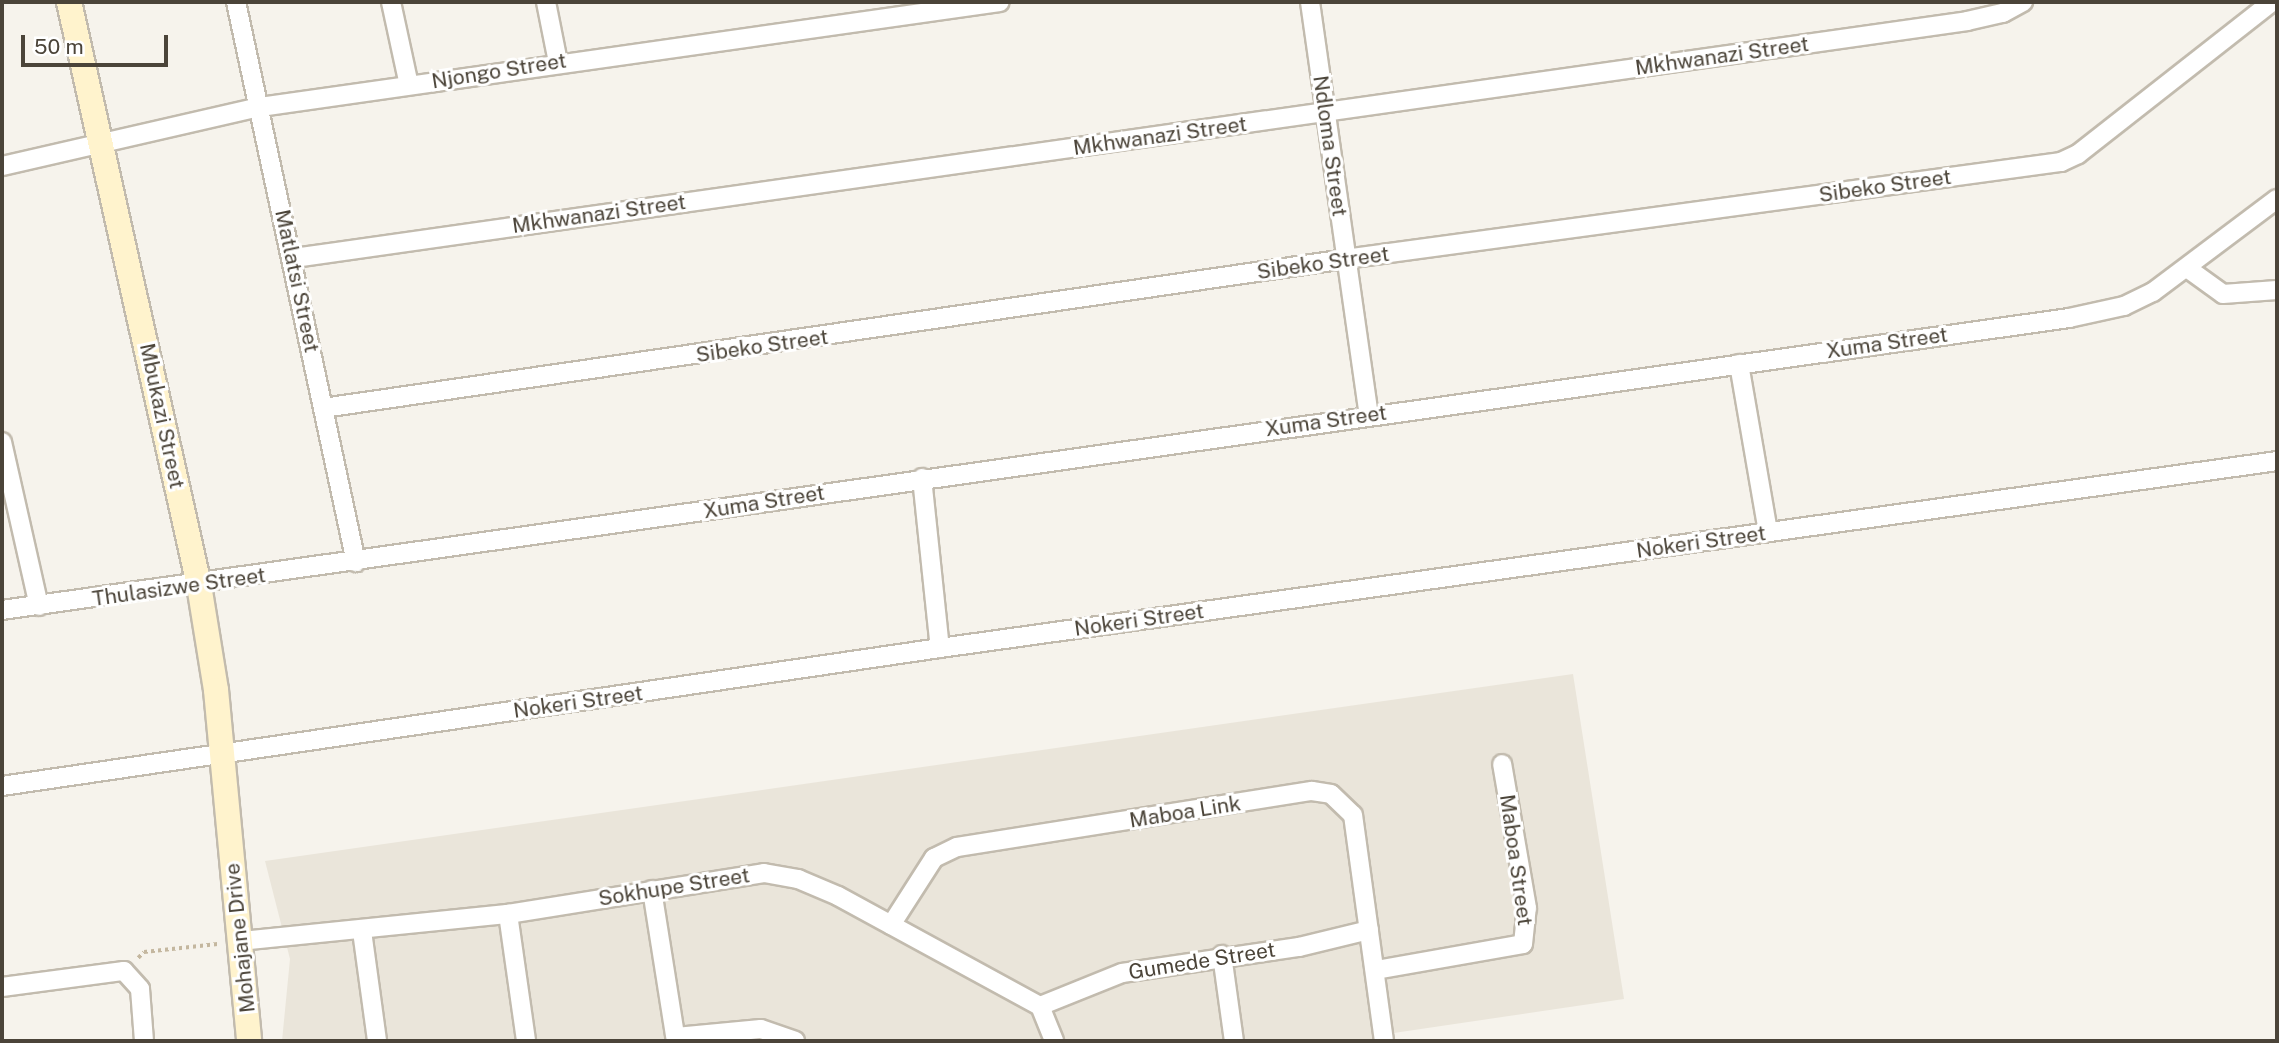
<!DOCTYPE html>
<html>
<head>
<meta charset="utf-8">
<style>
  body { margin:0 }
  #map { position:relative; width:2279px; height:1043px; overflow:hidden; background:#f6f3ec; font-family:"Public Sans",sans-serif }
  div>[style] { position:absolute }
  .residential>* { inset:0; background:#eae5da }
  .path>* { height:3.5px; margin-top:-1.75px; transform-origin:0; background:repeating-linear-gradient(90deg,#c4b79f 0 3.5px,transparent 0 7px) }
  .roads { filter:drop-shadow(2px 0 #c2bbae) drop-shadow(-2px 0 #c2bbae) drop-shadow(0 2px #c2bbae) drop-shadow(0 -2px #c2bbae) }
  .street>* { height:18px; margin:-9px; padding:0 9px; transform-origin:9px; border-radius:9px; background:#fff }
  .secondary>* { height:24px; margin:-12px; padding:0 12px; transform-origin:12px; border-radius:12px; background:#fff3cd }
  span { translate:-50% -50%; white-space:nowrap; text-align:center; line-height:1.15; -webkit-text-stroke:6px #fff; paint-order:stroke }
  .street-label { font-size:21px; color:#4b4439 }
  .frame { position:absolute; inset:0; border:4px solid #4b4439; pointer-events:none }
  .scale { position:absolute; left:21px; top:35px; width:147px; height:32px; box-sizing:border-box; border:4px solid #4b4439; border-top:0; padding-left:9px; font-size:21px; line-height:24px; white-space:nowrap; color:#4b4439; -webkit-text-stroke:5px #fff; paint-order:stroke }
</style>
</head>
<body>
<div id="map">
  <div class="residential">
    <div style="clip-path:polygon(1573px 674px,1624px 999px,1387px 1034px,1389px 1041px,282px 1041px,290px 959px,265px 861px)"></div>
  </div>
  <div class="path">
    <div style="left:138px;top:958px;width:8px;rotate:-45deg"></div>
    <div style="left:144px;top:952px;width:74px;rotate:-6.2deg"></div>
  </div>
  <div class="roads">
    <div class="street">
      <div style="left:236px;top:2px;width:573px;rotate:77.91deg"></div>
      <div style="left:391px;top:2px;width:85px;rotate:77.8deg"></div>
      <div style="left:546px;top:2px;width:61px;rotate:78.7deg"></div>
      <div style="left:1310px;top:2px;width:417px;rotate:81.9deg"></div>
      <div style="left:2px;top:166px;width:265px;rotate:-12.9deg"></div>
      <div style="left:260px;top:107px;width:747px;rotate:-8.08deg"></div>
      <div style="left:294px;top:258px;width:1690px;rotate:-8.06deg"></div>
      <div style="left:1967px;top:21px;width:37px;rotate:-13deg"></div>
      <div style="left:2003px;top:13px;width:23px;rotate:-29deg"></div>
      <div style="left:2187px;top:268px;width:44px;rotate:35.8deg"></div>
      <div style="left:2223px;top:294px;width:54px;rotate:-4.2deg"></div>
      <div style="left:1739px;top:364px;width:170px;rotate:80.2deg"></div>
      <div style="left:323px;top:408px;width:1033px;rotate:-8.29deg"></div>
      <div style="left:1345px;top:259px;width:723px;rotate:-7.72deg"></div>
      <div style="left:2061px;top:162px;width:19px;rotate:-25deg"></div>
      <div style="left:2078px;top:154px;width:246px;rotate:-38.1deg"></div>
      <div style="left:2px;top:442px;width:168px;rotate:77.3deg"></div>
      <div style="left:922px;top:478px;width:171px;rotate:84deg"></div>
      <div style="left:2px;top:610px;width:2088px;rotate:-8.04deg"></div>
      <div style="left:2069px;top:318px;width:56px;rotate:-12.3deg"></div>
      <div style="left:2124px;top:306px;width:32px;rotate:-26deg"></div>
      <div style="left:2153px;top:292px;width:155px;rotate:-36.9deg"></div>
      <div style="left:2px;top:786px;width:948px;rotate:-8.37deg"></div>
      <div style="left:940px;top:648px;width:1350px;rotate:-7.96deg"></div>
      <div style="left:652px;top:890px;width:153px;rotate:81deg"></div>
      <div style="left:508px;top:914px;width:128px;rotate:81.9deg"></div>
      <div style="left:891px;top:925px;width:80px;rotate:-57.3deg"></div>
      <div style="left:934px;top:858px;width:25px;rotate:-26deg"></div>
      <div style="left:957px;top:847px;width:359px;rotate:-9deg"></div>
      <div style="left:1312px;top:791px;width:19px;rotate:9deg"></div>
      <div style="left:1331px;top:794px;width:30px;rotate:44deg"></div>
      <div style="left:1353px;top:815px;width:228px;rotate:82.2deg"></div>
      <div style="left:362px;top:931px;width:111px;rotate:82.2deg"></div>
      <div style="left:241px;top:941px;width:268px;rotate:-5.8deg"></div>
      <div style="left:508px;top:914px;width:259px;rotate:-9.1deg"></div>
      <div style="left:764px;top:873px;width:35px;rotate:10deg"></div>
      <div style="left:798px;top:879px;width:43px;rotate:23deg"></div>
      <div style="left:838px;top:896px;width:230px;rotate:28.6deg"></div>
      <div style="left:1040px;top:1006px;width:38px;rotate:68deg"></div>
      <div style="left:1222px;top:955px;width:87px;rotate:82.1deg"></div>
      <div style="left:1376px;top:970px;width:149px;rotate:-10deg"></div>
      <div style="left:1523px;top:944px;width:36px;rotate:-84deg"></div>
      <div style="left:1527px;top:908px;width:146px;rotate:-99.8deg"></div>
      <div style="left:2px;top:987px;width:123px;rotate:-7.5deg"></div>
      <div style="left:124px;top:971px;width:24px;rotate:48deg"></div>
      <div style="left:140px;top:989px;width:52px;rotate:85.6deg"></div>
      <div style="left:1040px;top:1006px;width:88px;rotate:-21.9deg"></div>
      <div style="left:1122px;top:973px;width:179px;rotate:-8.4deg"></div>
      <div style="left:1299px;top:947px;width:72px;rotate:-13.7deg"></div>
      <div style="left:676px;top:1037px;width:85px;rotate:-5.4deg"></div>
      <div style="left:761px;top:1029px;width:36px;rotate:19deg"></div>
    </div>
    <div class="secondary">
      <div style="left:69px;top:2px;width:597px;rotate:77.43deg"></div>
      <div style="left:199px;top:585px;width:106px;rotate:80.8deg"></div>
      <div style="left:216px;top:690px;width:353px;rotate:84.6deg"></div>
    </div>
  </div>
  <div class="street-label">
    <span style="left:1722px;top:56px;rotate:-8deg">Mkhwanazi Street</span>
    <span style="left:499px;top:71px;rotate:-9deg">Njongo Street</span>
    <span style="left:1160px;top:136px;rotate:-8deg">Mkhwanazi Street</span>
    <span style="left:1330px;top:146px;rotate:82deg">Ndloma Street</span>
    <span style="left:1885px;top:186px;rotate:-8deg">Sibeko Street</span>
    <span style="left:599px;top:214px;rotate:-8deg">Mkhwanazi Street</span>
    <span style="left:1323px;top:263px;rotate:-8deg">Sibeko Street</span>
    <span style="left:297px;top:281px;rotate:78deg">Matlatsi Street</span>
    <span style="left:1887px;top:343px;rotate:-8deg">Xuma Street</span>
    <span style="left:762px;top:346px;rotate:-8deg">Sibeko Street</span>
    <span style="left:162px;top:416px;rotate:78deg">Mbukazi Street</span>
    <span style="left:1326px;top:421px;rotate:-8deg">Xuma Street</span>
    <span style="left:764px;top:502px;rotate:-9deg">Xuma Street</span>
    <span style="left:1701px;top:542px;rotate:-8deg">Nokeri Street</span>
    <span style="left:179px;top:587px;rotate:-8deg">Thulasizwe Street</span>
    <span style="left:1139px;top:620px;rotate:-8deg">Nokeri Street</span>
    <span style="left:578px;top:702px;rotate:-8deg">Nokeri Street</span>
    <span style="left:1185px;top:812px;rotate:-9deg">Maboa Link</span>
    <span style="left:1516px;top:860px;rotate:82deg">Maboa Street</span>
    <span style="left:674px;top:887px;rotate:-9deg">Sokhupe Street</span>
    <span style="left:240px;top:938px;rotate:-96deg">Mohajane Drive</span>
    <span style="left:1202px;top:961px;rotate:-9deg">Gumede Street</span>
  </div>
  <div class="frame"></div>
  <div class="scale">50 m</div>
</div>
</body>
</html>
